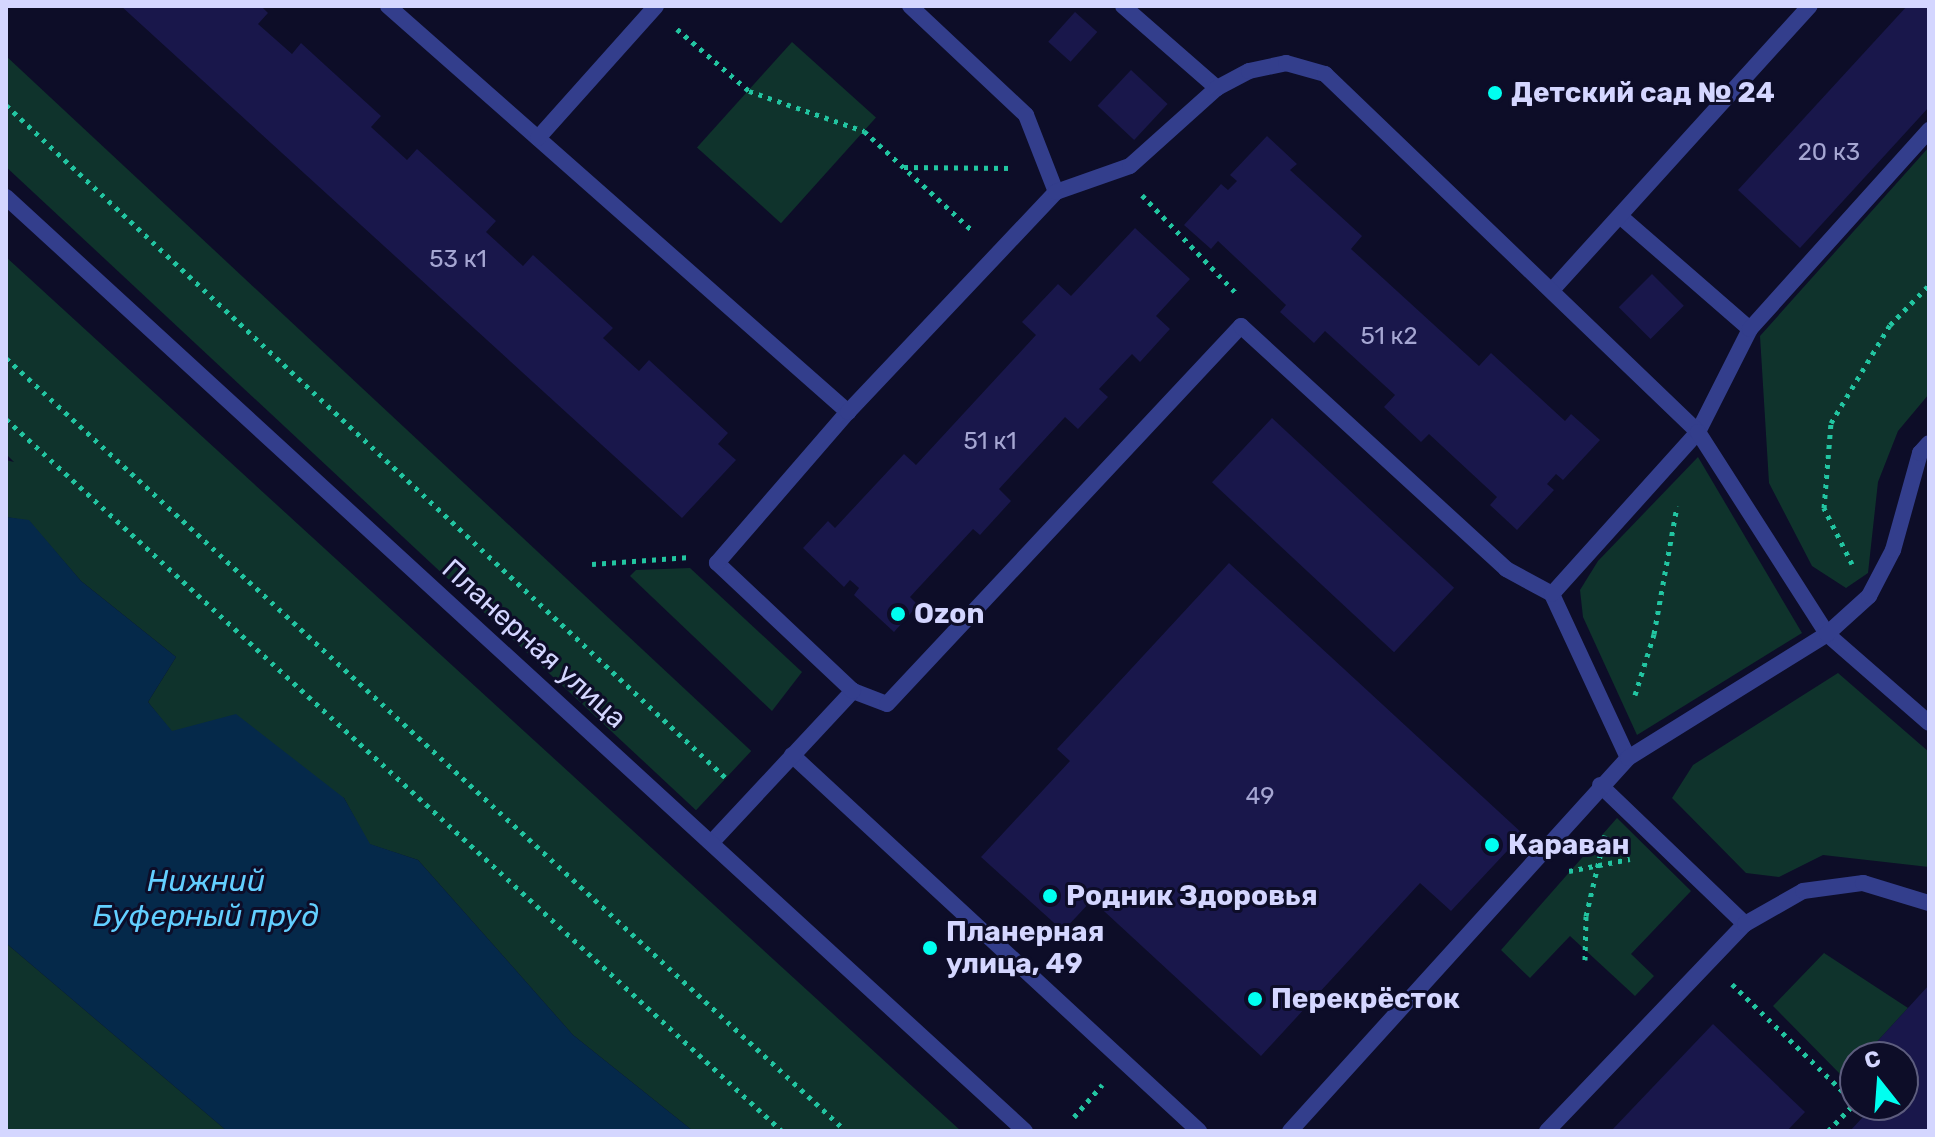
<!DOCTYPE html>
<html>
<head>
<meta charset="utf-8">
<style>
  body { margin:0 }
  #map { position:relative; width:1935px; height:1137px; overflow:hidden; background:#0d0d28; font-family:Rubik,sans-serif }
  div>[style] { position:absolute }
  .green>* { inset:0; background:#0f332c; transform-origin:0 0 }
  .water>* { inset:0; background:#05294a }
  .building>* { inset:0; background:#19174b; transform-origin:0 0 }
  .path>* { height:5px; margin-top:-2.5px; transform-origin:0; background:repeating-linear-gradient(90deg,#22c5a1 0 4px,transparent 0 10px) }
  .service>* { height:16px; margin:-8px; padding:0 8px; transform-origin:8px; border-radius:8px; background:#333e8c }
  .tertiary>* { height:16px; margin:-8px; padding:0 8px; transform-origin:8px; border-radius:8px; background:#333e8c }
  .dots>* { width:22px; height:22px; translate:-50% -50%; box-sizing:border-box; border:4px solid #0d0d28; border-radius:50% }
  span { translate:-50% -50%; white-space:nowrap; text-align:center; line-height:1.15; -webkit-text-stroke:6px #0d0d28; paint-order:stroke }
  .number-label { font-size:24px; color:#a5a6d2 }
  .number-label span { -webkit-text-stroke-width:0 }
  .poi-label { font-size:28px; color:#d4d6ff; font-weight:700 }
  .left { translate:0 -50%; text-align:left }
  .street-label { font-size:28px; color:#d4d6ff }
  .water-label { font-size:30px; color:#62cfff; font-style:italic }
  .frame { position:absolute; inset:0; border:8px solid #d4d6ff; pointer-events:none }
  .north { position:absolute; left:1839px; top:1041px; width:80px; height:80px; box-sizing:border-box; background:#0d0d28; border:2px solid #5d5d7e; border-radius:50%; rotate:343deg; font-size:22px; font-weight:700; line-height:32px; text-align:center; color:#d4d6ff }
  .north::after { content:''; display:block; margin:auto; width:28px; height:36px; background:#00fff0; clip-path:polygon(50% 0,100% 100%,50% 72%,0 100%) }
</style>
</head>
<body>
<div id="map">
  <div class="green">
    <div style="left:792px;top:42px;width:113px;height:142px;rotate:42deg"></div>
    <div style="left:6px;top:56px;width:1019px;height:81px;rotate:43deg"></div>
    <div style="clip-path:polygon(1929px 147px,1929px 394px,1898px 431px,1878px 482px,1868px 573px,1846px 588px,1812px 566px,1769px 483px,1760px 336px)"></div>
    <div style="clip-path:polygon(6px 257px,961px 1131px,693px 1131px,573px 1035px,418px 860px,369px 844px,344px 798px,172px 732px,148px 702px,176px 657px,81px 581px,29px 521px,6px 517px,6px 460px,14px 462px,6px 454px)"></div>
    <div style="clip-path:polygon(1698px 457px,1802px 633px,1637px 735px,1583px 617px,1580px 590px,1598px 561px)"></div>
    <div style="clip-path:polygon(690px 568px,802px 672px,772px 711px,630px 576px,636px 570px)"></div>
    <div style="clip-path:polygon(1838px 673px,1929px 752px,1929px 867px,1823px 855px,1779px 877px,1746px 873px,1672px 798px,1693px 765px)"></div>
    <div style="clip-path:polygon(1617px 818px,1691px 891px,1631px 954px,1654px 976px,1635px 996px,1570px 936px,1530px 978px,1501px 950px)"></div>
    <div style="clip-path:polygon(6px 943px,227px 1131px,6px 1131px)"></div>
    <div style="clip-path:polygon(1824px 953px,1908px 1008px,1863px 1057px,1855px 1057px,1855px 1066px,1844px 1078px,1773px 1006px)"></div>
  </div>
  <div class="water">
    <div style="clip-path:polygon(6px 517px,29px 520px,81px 581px,176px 657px,148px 702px,172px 731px,236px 714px,344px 798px,370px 844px,418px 860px,573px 1035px,693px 1131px,227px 1131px,6px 943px)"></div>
  </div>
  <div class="building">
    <div style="clip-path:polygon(121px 6px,261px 6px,268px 13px,258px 24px,292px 54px,301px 43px,325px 65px,381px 116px,371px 127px,407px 160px,417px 149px,496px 221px,486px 232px,523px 266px,533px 255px,613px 328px,603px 338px,639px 371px,649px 360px,728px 433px,718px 444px,736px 460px,682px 518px)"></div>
    <div style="clip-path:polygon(1907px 6px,1929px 6px,1929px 107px,1800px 248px,1738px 190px)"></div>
    <div style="left:1075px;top:12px;width:30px;height:40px;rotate:42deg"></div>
    <div style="left:1131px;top:70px;width:50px;height:49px;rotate:43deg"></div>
    <div style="clip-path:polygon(1267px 136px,1297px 164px,1290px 170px,1362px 236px,1351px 249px,1479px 366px,1491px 353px,1565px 421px,1571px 414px,1600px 440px,1563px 480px,1556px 474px,1547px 484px,1554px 490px,1517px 530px,1490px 505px,1497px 497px,1429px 434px,1421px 442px,1384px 407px,1395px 395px,1325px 331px,1314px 343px,1280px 312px,1286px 305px,1218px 241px,1211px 249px,1184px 225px,1221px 184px,1228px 190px,1237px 181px,1230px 175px)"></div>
    <div style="clip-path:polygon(1135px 228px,1190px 279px,1156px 316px,1170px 329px,1140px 362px,1132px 354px,1099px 389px,1108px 397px,1078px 429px,1065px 417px,999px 489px,1011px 501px,980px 535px,973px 529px,910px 597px,918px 605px,894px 632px,854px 595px,859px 588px,850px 580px,844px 587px,803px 548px,828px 521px,835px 528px,904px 454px,916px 465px,1036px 335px,1022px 322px,1058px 284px,1071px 296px)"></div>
    <div style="left:1652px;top:274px;width:45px;height:47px;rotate:45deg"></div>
    <div style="left:1272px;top:418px;width:249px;height:88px;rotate:43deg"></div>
    <div style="clip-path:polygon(1229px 563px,1523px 834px,1451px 911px,1420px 883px,1261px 1056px,1092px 900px,1063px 931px,981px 857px,1070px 761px,1057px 749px)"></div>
    <div style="clip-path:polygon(1929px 985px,1929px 1131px,1850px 1131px,1874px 1105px,1903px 1105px,1903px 1057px,1863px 1057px)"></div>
    <div style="clip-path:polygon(1713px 1024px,1805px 1112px,1787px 1131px,1611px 1131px)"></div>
  </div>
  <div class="path">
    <div style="left:677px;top:29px;width:95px;rotate:40.7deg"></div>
    <div style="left:749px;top:91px;width:122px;rotate:19.2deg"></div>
    <div style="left:864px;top:131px;width:149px;rotate:42.6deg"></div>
    <div style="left:6px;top:105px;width:987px;rotate:43.07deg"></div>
    <div style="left:904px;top:167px;width:110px;rotate:0.5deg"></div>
    <div style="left:1142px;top:195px;width:137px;rotate:46.2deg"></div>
    <div style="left:6px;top:358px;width:1142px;rotate:42.62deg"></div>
    <div style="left:6px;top:419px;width:1053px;rotate:42.54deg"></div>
    <div style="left:592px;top:564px;width:98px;rotate:-4.1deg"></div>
    <div style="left:1852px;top:564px;width:63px;rotate:-116.6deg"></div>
    <div style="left:1824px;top:508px;width:85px;rotate:-85.3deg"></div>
    <div style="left:1831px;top:423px;width:114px;rotate:-59deg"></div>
    <div style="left:1890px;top:325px;width:56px;rotate:-45.7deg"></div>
    <div style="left:1635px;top:695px;width:64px;rotate:-72.7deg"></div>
    <div style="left:1654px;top:634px;width:130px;rotate:-79.8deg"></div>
    <div style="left:1569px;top:871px;width:62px;rotate:-11.1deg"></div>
    <div style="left:1585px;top:960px;width:44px;rotate:-88.7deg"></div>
    <div style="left:1586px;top:916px;width:83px;rotate:-76.8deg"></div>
    <div style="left:1732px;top:984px;width:171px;rotate:44.1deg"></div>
    <div style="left:1074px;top:1117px;width:43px;rotate:-48.8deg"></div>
    <div style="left:1828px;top:1131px;width:39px;rotate:-46deg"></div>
  </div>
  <div class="service">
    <div style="left:388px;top:6px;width:614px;rotate:41.43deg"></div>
    <div style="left:910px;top:6px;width:159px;rotate:43.2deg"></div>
    <div style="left:1026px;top:115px;width:83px;rotate:68.7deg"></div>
    <div style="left:1123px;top:6px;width:125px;rotate:41.1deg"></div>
    <div style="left:538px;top:138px;width:177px;rotate:-48.2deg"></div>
    <div style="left:1621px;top:217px;width:171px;rotate:41deg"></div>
    <div style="left:1553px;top:289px;width:382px;rotate:-47.8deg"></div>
    <div style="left:853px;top:691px;width:36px;rotate:21deg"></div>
    <div style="left:887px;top:704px;width:518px;rotate:-46.88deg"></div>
    <div style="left:1241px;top:326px;width:360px;rotate:42.5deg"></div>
    <div style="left:1506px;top:569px;width:52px;rotate:28.5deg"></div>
    <div style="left:792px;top:755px;width:554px;rotate:42.73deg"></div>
    <div style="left:1628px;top:758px;width:181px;rotate:-114.9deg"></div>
    <div style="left:1552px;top:594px;width:218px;rotate:-48deg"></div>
    <div style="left:1698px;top:432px;width:115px;rotate:-63.2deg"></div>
    <div style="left:1750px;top:329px;width:268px;rotate:-48deg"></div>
    <div style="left:1600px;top:785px;width:201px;rotate:43.8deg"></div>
    <div style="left:712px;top:842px;width:207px;rotate:-47deg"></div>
    <div style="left:853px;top:691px;width:187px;rotate:-136.7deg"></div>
    <div style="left:717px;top:563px;width:200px;rotate:-49.1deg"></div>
    <div style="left:848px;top:412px;width:303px;rotate:-46.6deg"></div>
    <div style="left:1056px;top:192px;width:78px;rotate:-19.4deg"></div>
    <div style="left:1130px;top:166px;width:117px;rotate:-41.9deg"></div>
    <div style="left:1217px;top:88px;width:36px;rotate:-28deg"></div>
    <div style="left:1249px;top:71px;width:38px;rotate:-12deg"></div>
    <div style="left:1286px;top:63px;width:41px;rotate:15.8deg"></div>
    <div style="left:1325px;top:74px;width:517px;rotate:43.82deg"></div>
    <div style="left:1698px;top:432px;width:240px;rotate:57.4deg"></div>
    <div style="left:1827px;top:634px;width:135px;rotate:41.1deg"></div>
    <div style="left:1290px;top:1131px;width:503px;rotate:-47.82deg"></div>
    <div style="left:1628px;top:758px;width:234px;rotate:-31.9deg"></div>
    <div style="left:1827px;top:634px;width:57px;rotate:-42.1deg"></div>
    <div style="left:1869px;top:596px;width:52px;rotate:-62.4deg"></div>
    <div style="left:1893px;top:550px;width:101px;rotate:-74.4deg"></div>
    <div style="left:1920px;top:453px;width:13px;rotate:-48deg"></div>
    <div style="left:1547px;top:1131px;width:286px;rotate:-46.3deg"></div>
    <div style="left:1745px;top:924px;width:67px;rotate:-29.6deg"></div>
    <div style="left:1803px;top:891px;width:61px;rotate:-7.6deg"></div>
    <div style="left:1863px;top:883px;width:69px;rotate:16.9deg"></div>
  </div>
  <div class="tertiary">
    <div style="left:6px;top:197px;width:1382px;rotate:42.51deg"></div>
  </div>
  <div class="dots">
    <div style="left:1495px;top:93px;background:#00fff0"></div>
    <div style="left:898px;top:614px;background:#00fff0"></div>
    <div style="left:1492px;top:845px;background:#00fff0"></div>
    <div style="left:1050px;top:896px;background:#00fff0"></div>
    <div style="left:930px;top:948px;background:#00fff0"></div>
    <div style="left:1255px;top:999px;background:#00fff0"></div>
  </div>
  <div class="number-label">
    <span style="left:1829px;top:153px">20 к3</span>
    <span style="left:458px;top:260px">53 к1</span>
    <span style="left:1389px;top:337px">51 к2</span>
    <span style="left:990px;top:442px">51 к1</span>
    <span style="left:1260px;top:797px">49</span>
  </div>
  <div class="poi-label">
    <span class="left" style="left:1511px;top:93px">Детский сад № 24</span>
    <span class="left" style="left:914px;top:614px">Ozon</span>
    <span class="left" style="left:1508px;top:845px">Караван</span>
    <span class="left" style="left:1066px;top:896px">Родник Здоровья</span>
    <span class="left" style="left:946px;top:948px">Планерная<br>улица, 49</span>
    <span class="left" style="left:1271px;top:999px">Перекрёсток</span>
  </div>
  <div class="street-label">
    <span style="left:534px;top:644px;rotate:42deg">Планерная улица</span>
  </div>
  <div class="water-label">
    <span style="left:206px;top:898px">Нижний<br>Буферный пруд</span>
  </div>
  <div class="frame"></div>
  <div class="north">С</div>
</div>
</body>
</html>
